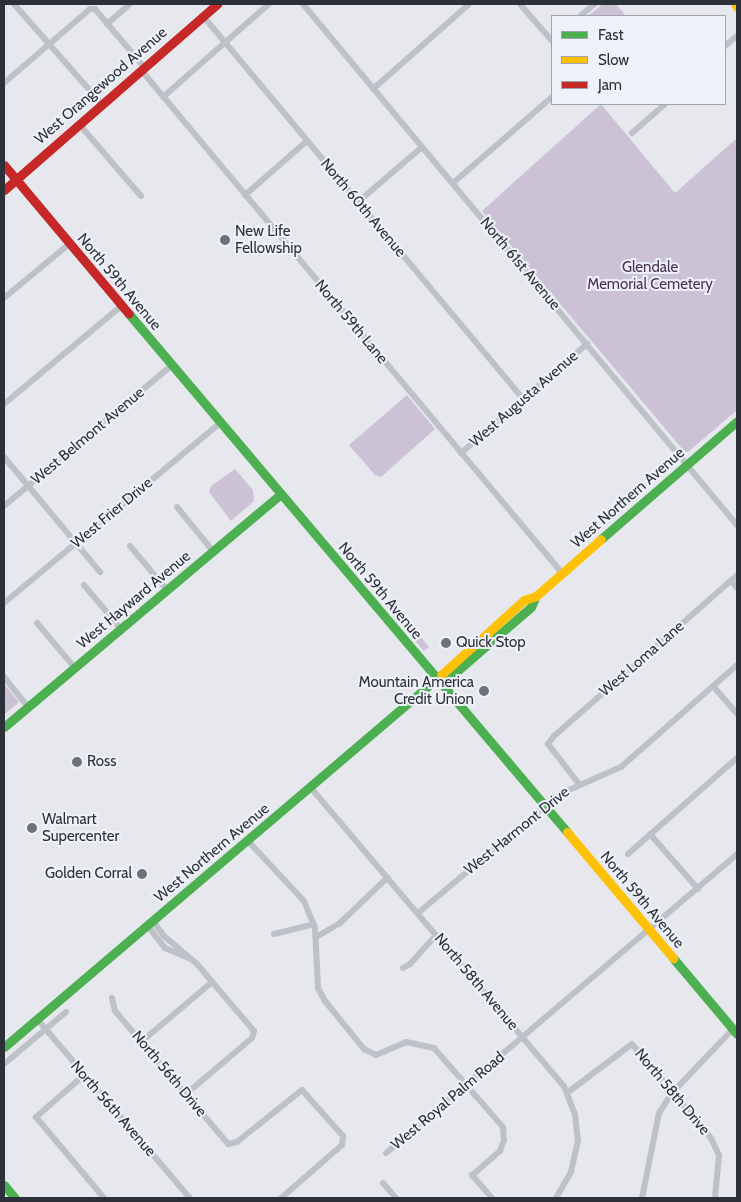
<!DOCTYPE html>
<html>
<head>
<meta charset="utf-8">
<style>
  body { margin:0 }
  #map { position:relative; width:741px; height:1202px; overflow:hidden; background:#e6e8ee; font-family:Cabin,sans-serif }
  div>[style] { position:absolute }
  .green>* { inset:0; background:#cbc3d5; transform-origin:0 0 }
  .street>* { height:6px; margin:-3px; padding:0 3px; transform-origin:3px; border-radius:3px; background:#bec1c8 }
  .fast>* { height:9px; margin:-4.5px; padding:0 4.5px; transform-origin:4.5px; border-radius:4.5px; background:#4caf50 }
  .slow>* { height:9px; margin:-4.5px; padding:0 4.5px; transform-origin:4.5px; border-radius:4.5px; background:#ffc107 }
  .jam>* { height:9px; margin:-4.5px; padding:0 4.5px; transform-origin:4.5px; border-radius:4.5px; background:#c62828 }
  .dots>* { width:14px; height:14px; translate:-50% -50%; box-sizing:border-box; border:2px solid #eff1f9; border-radius:50% }
  span { translate:-50% -50%; white-space:nowrap; text-align:center; line-height:1.15; -webkit-text-stroke:4px #eff1f9; paint-order:stroke }
  .street-label { font-size:15px; color:#2c3139 }
  .poi-label { font-size:15px; color:#2c3139 }
  .left { translate:0 -50%; text-align:left }
  .right { translate:-100% -50%; text-align:right }
  .park-label { font-size:15px; color:#483355 }
  .frame { position:absolute; inset:0; border:5px solid #2c3139; pointer-events:none }
  .legend { position:absolute; left:551px; top:15px; width:175px; height:90px; box-sizing:border-box; background:#eff1f9; border:1px solid #a1a4ac; margin:0; padding:6px 9px; list-style:none; font-size:15px; color:#2c3139 }
  .legend li { display:flex; align-items:center; gap:10px; height:25px }
  .legend b { width:25px; border:1px solid #a1a4ac }
</style>
</head>
<body>
<div id="map">
  <div class="green">
    <div style="clip-path:polygon(603px 4px,616px 4px,626px 16px,588px 16px)"></div>
    <div style="clip-path:polygon(601px 104px,675px 193px,737px 138px,737px 410px,688px 452px,684px 451px,482px 211px)"></div>
    <div style="clip-path:polygon(407px 395px,435px 429px,381px 477px,375px 475px,349px 445px)"></div>
    <div style="clip-path:polygon(235px 469px,253px 490px,254px 501px,231px 521px,209px 492px,211px 486px)"></div>
    <div style="left:392px;top:604px;width:22px;height:6px;rotate:51deg"></div>
    <div style="clip-path:polygon(415px 630px,429px 647px,424px 651px,408px 633px)"></div>
    <div style="clip-path:polygon(4px 684px,19px 702px,4px 715px)"></div>
  </div>
  <div class="street">
    <div style="left:14px;top:4px;width:133px;rotate:48.7deg"></div>
    <div style="left:303px;top:4px;width:678px;rotate:50.21deg"></div>
    <div style="left:520px;top:4px;width:49px;rotate:49.1deg"></div>
    <div style="left:203px;top:16px;width:499px;rotate:50.1deg"></div>
    <div style="left:580px;top:16px;width:19px;rotate:-39deg"></div>
    <div style="left:107px;top:24px;width:30px;rotate:-41deg"></div>
    <div style="left:725px;top:46px;width:16px;rotate:-40deg"></div>
    <div style="left:141px;top:70px;width:656px;rotate:50.07deg"></div>
    <div style="left:4px;top:83px;width:113px;rotate:-40.7deg"></div>
    <div style="left:90px;top:9px;width:5px"></div>
    <div style="left:95px;top:9px;width:76px;rotate:49.8deg"></div>
    <div style="left:373px;top:89px;width:128px;rotate:-41.5deg"></div>
    <div style="left:163px;top:97px;width:141px;rotate:-41.3deg"></div>
    <div style="left:79px;top:124px;width:95px;rotate:49.3deg"></div>
    <div style="left:632px;top:133px;width:44px;rotate:-41.3deg"></div>
    <div style="left:453px;top:183px;width:131px;rotate:-41deg"></div>
    <div style="left:245px;top:195px;width:82px;rotate:-41.1deg"></div>
    <div style="left:358px;top:202px;width:84px;rotate:-40.7deg"></div>
    <div style="left:4px;top:298px;width:85px;rotate:-39.7deg"></div>
    <div style="left:4px;top:404px;width:153px;rotate:-39.9deg"></div>
    <div style="left:461px;top:453px;width:167px;rotate:-40.9deg"></div>
    <div style="left:4px;top:457px;width:150px;rotate:50.1deg"></div>
    <div style="left:4px;top:506px;width:218px;rotate:-40deg"></div>
    <div style="left:177px;top:507px;width:57px;rotate:50.7deg"></div>
    <div style="left:130px;top:546px;width:57px;rotate:49.9deg"></div>
    <div style="left:731px;top:581px;width:9px;rotate:49deg"></div>
    <div style="left:84px;top:585px;width:57px;rotate:49.9deg"></div>
    <div style="left:4px;top:603px;width:283px;rotate:-39.8deg"></div>
    <div style="left:37px;top:623px;width:59px;rotate:49.8deg"></div>
    <div style="left:4px;top:677px;width:38px;rotate:51deg"></div>
    <div style="left:713px;top:686px;width:37px;rotate:49deg"></div>
    <div style="left:579px;top:784px;width:51px;rotate:-127.8deg"></div>
    <div style="left:548px;top:744px;width:10px;rotate:-53deg"></div>
    <div style="left:554px;top:736px;width:244px;rotate:-41.3deg"></div>
    <div style="left:311px;top:788px;width:391px;rotate:49.7deg"></div>
    <div style="left:564px;top:1086px;width:30px;rotate:69deg"></div>
    <div style="left:575px;top:1114px;width:27px;rotate:84deg"></div>
    <div style="left:578px;top:1141px;width:32px;rotate:103deg"></div>
    <div style="left:571px;top:1172px;width:30px;rotate:120deg"></div>
    <div style="left:650px;top:834px;width:73px;rotate:48.9deg"></div>
    <div style="left:248px;top:841px;width:82px;rotate:47deg"></div>
    <div style="left:304px;top:901px;width:29px;rotate:68deg"></div>
    <div style="left:315px;top:928px;width:60px;rotate:87.1deg"></div>
    <div style="left:318px;top:988px;width:15px;rotate:62deg"></div>
    <div style="left:325px;top:1001px;width:62px;rotate:50.9deg"></div>
    <div style="left:364px;top:1049px;width:13px;rotate:27deg"></div>
    <div style="left:376px;top:1055px;width:33px;rotate:-23deg"></div>
    <div style="left:406px;top:1042px;width:29px;rotate:12deg"></div>
    <div style="left:434px;top:1048px;width:105px;rotate:48.9deg"></div>
    <div style="left:503px;top:1127px;width:13px;rotate:86deg"></div>
    <div style="left:504px;top:1140px;width:12px;rotate:110deg"></div>
    <div style="left:500px;top:1151px;width:37px;rotate:139deg"></div>
    <div style="left:472px;top:1175px;width:30px;rotate:49deg"></div>
    <div style="left:628px;top:854px;width:145px;rotate:-41.4deg"></div>
    <div style="left:418px;top:913px;width:185px;rotate:-40deg"></div>
    <div style="left:560px;top:794px;width:67px;rotate:-23.9deg"></div>
    <div style="left:621px;top:767px;width:154px;rotate:-41.3deg"></div>
    <div style="left:153px;top:921px;width:19px;rotate:54deg"></div>
    <div style="left:164px;top:936px;width:43px;rotate:40.3deg"></div>
    <div style="left:197px;top:964px;width:88px;rotate:49.6deg"></div>
    <div style="left:254px;top:1031px;width:7px;rotate:106deg"></div>
    <div style="left:252px;top:1038px;width:87px;rotate:139.7deg"></div>
    <div style="left:147px;top:925px;width:29px;rotate:52deg"></div>
    <div style="left:165px;top:948px;width:28px;rotate:23deg"></div>
    <div style="left:274px;top:934px;width:41px;rotate:-14deg"></div>
    <div style="left:316px;top:937px;width:28px;rotate:-30deg"></div>
    <div style="left:340px;top:923px;width:66px;rotate:-43.8deg"></div>
    <div style="left:403px;top:968px;width:8px;rotate:-30deg"></div>
    <div style="left:410px;top:964px;width:39px;rotate:-48deg"></div>
    <div style="left:112px;top:998px;width:13px;rotate:77deg"></div>
    <div style="left:115px;top:1011px;width:175px;rotate:49.6deg"></div>
    <div style="left:228px;top:1144px;width:9px;rotate:-13deg"></div>
    <div style="left:237px;top:1142px;width:83px;rotate:-38.7deg"></div>
    <div style="left:302px;top:1090px;width:62px;rotate:48.3deg"></div>
    <div style="left:343px;top:1136px;width:9px;rotate:96deg"></div>
    <div style="left:342px;top:1145px;width:81px;rotate:139deg"></div>
    <div style="left:37px;top:1019px;width:235px;rotate:49.5deg"></div>
    <div style="left:141px;top:1042px;width:93px;rotate:-40.2deg"></div>
    <div style="left:4px;top:1064px;width:81px;rotate:-40deg"></div>
    <div style="left:84px;top:1075px;width:64px;rotate:138.8deg"></div>
    <div style="left:36px;top:1117px;width:106px;rotate:50deg"></div>
    <div style="left:567px;top:1093px;width:81px;rotate:-37deg"></div>
    <div style="left:632px;top:1044px;width:123px;rotate:50deg"></div>
    <div style="left:711px;top:1138px;width:19px;rotate:65deg"></div>
    <div style="left:719px;top:1155px;width:43px;rotate:95.3deg"></div>
    <div style="left:386px;top:1153px;width:461px;rotate:-40.4deg"></div>
    <div style="left:383px;top:1183px;width:20px;rotate:49deg"></div>
    <div style="left:642px;top:1198px;width:87px;rotate:-78.7deg"></div>
    <div style="left:659px;top:1113px;width:24px;rotate:-57deg"></div>
    <div style="left:672px;top:1093px;width:88px;rotate:-46.4deg"></div>
  </div>
  <div class="fast">
    <div style="left:129px;top:314px;width:678px;rotate:49.78deg"></div>
    <div style="left:601px;top:539px;width:180px;rotate:-40.9deg"></div>
    <div style="left:437px;top:681px;width:12px;rotate:-14deg"></div>
    <div style="left:449px;top:678px;width:108px;rotate:-40.9deg"></div>
    <div style="left:531px;top:607px;width:12px;rotate:-66deg"></div>
    <div style="left:4px;top:727px;width:362px;rotate:-40.1deg"></div>
    <div style="left:673px;top:958px;width:99px;rotate:49.9deg"></div>
    <div style="left:4px;top:1047px;width:574px;rotate:-40.41deg"></div>
    <div style="left:4px;top:1185px;width:17px;rotate:50deg"></div>
  </div>
  <div class="slow">
    <div style="left:735px;top:4px;width:4px;rotate:56deg"></div>
    <div style="left:441px;top:675px;width:112px;rotate:-42.1deg"></div>
    <div style="left:524px;top:600px;width:13px;rotate:-18deg"></div>
    <div style="left:536px;top:596px;width:86px;rotate:-41.2deg"></div>
    <div style="left:567px;top:832px;width:165px;rotate:49.9deg"></div>
  </div>
  <div class="jam">
    <div style="left:4px;top:165px;width:194px;rotate:50deg"></div>
    <div style="left:4px;top:190px;width:283px;rotate:-41.1deg"></div>
  </div>
  <div class="dots">
    <div style="left:225px;top:240px;background:#6d7178"></div>
    <div style="left:446px;top:643px;background:#6d7178"></div>
    <div style="left:484px;top:691px;background:#6d7178"></div>
    <div style="left:77px;top:762px;background:#6d7178"></div>
    <div style="left:32px;top:828px;background:#6d7178"></div>
    <div style="left:142px;top:874px;background:#6d7178"></div>
  </div>
  <div class="street-label">
    <span style="left:101px;top:86px;rotate:-41deg">West Orangewood Avenue</span>
    <span style="left:363px;top:208px;rotate:50deg">North 60th Avenue</span>
    <span style="left:520px;top:264px;rotate:50deg">North 61st Avenue</span>
    <span style="left:119px;top:282px;rotate:50deg">North 59th Avenue</span>
    <span style="left:351px;top:322px;rotate:50deg">North 59th Lane</span>
    <span style="left:524px;top:399px;rotate:-41deg">West Augusta Avenue</span>
    <span style="left:88px;top:436px;rotate:-40deg">West Belmont Avenue</span>
    <span style="left:628px;top:498px;rotate:-41deg">West Northern Avenue</span>
    <span style="left:112px;top:513px;rotate:-40deg">West Frier Drive</span>
    <span style="left:380px;top:591px;rotate:50deg">North 59th Avenue</span>
    <span style="left:134px;top:600px;rotate:-40deg">West Hayward Avenue</span>
    <span style="left:642px;top:659px;rotate:-41deg">West Loma Lane</span>
    <span style="left:517px;top:831px;rotate:-39deg">West Harmont Drive</span>
    <span style="left:212px;top:853px;rotate:-40deg">West Northern Avenue</span>
    <span style="left:642px;top:900px;rotate:50deg">North 59th Avenue</span>
    <span style="left:476px;top:982px;rotate:50deg">North 58th Avenue</span>
    <span style="left:169px;top:1074px;rotate:50deg">North 56th Drive</span>
    <span style="left:672px;top:1092px;rotate:50deg">North 58th Drive</span>
    <span style="left:448px;top:1101px;rotate:-40deg">West Royal Palm Road</span>
    <span style="left:113px;top:1109px;rotate:49deg">North 56th Avenue</span>
  </div>
  <div class="poi-label">
    <span class="left" style="left:235px;top:240px">New Life<br>Fellowship</span>
    <span class="left" style="left:456px;top:643px">Quick Stop</span>
    <span class="right" style="left:474px;top:691px">Mountain America<br>Credit Union</span>
    <span class="left" style="left:87px;top:762px">Ross</span>
    <span class="left" style="left:42px;top:828px">Walmart<br>Supercenter</span>
    <span class="right" style="left:132px;top:874px">Golden Corral</span>
  </div>
  <div class="park-label">
    <span style="left:650px;top:276px">Glendale<br>Memorial Cemetery</span>
  </div>
  <div class="frame"></div>
  <ul class="legend">
  <li><b style="height:6px;background:#4caf50"></b>Fast</li>
  <li><b style="height:6px;background:#ffc107"></b>Slow</li>
  <li><b style="height:6px;background:#c62828"></b>Jam</li>
  </ul>
</div>
</body>
</html>
